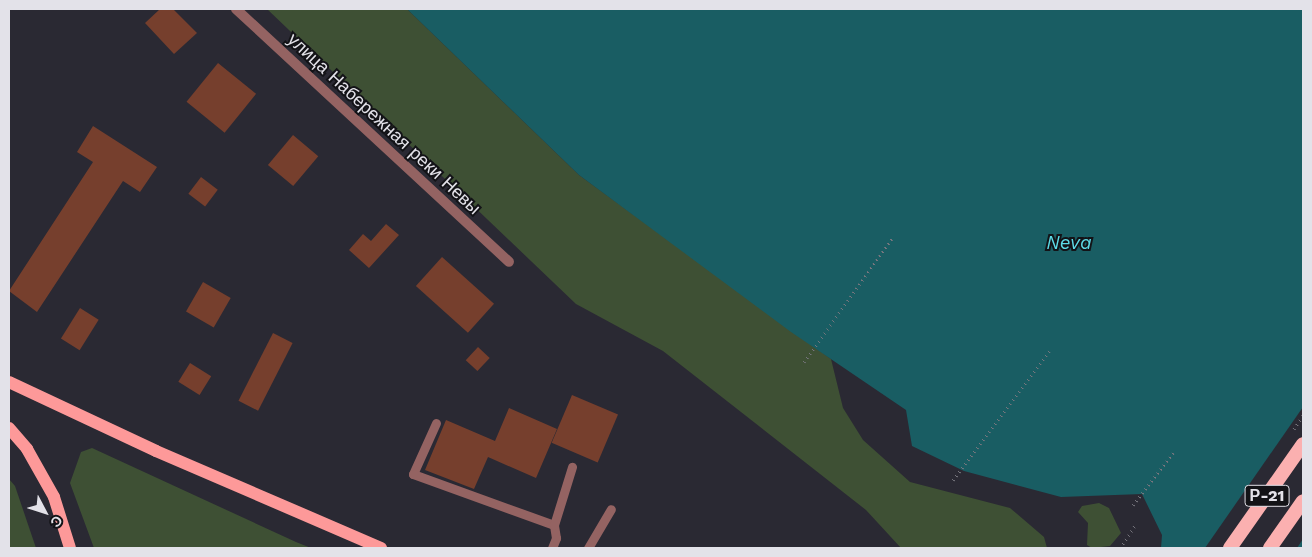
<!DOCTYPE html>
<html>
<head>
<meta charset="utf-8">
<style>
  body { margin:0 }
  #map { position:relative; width:1312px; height:557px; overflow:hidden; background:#2a2933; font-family:"Work Sans",sans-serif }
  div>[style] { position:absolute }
  .green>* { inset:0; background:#3e5034 }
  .water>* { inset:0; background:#195d63 }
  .pier>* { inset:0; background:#2a2933 }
  .building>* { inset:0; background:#763f2d; transform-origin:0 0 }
  .path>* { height:3px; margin-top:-1.5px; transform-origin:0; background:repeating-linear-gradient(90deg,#77767e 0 1px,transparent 0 5px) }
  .service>* { height:9px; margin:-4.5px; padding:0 4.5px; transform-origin:4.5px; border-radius:4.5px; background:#946362 }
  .minor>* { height:10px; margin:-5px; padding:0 5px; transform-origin:5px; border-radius:5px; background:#946362 }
  .primary>* { height:12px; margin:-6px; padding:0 6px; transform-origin:6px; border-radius:6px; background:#fd9999 }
  .trunk>* { height:14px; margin:-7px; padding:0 7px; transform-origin:7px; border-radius:7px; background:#fbb0b0 }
  span { translate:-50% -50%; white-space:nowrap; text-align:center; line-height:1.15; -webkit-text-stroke:4px #131317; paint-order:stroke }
  .shield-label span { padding:1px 4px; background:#131317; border:1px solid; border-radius:4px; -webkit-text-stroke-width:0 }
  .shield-label { font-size:16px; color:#e3e2e9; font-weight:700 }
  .street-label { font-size:18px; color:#e3e2e9 }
  .water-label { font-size:19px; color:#5ddbe7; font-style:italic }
  .frame { position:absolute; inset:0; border:10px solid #e3e2e9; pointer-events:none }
  .north { position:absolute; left:20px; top:487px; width:50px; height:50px; -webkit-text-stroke:4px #131317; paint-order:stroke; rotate:130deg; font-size:14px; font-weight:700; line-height:20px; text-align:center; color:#e3e2e9 }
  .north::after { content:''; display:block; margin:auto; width:18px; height:22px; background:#e3e2e9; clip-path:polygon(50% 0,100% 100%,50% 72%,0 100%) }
</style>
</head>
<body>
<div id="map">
  <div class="green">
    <div style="clip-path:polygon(267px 9px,407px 9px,579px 175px,831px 359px,843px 408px,863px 440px,910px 482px,1010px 508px,1044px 537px,1047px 548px,901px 548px,866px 510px,663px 351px,576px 304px)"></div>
    <div style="clip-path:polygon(92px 448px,296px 542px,311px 548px,94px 548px,70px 483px,81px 452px)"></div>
    <div style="clip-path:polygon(9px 479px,15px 486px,36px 548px,9px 548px)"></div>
    <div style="clip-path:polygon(1099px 503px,1109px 508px,1121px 533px,1110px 546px,1092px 548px,1087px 545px,1088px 523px,1078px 512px,1082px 506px)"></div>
  </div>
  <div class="water">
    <div style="clip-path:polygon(407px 9px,1303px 9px,1303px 548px,1161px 548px,1162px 535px,1142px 494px,1061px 497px,964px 471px,912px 446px,906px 410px,791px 332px,579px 175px)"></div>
  </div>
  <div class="pier">
    <div style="clip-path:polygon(1303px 407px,1303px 539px,1297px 548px,1205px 548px)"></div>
  </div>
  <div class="building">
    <div style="clip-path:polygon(160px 9px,173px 9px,197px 33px,174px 54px,145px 23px)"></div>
    <div style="left:218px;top:63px;width:49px;height:50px;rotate:39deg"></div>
    <div style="clip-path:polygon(93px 126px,157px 167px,140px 192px,123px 181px,37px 312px,9px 291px,93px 162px,77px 152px)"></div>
    <div style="left:293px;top:135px;width:33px;height:39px;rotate:40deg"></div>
    <div style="left:201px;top:177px;width:21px;height:21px;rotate:37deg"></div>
    <div style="clip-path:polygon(386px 224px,399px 235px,369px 268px,349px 250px,363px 234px,371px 241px)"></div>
    <div style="left:442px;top:257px;width:70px;height:39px;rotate:42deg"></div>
    <div style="left:203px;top:282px;width:32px;height:34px;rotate:30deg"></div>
    <div style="left:80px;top:308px;width:22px;height:36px;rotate:32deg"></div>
    <div style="left:273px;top:333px;width:22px;height:76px;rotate:27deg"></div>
    <div style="left:478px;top:347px;width:16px;height:18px;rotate:43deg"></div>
    <div style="left:190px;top:363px;width:25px;height:22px;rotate:32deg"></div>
    <div style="left:572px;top:395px;width:50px;height:52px;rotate:23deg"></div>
    <div style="clip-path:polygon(509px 408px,557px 429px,536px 478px,488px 457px,474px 489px,425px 470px,446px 420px,495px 441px)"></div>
  </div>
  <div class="path">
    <div style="left:804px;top:362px;width:153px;rotate:-54.5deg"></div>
    <div style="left:1294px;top:429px;width:17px;rotate:-57deg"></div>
    <div style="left:953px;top:480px;width:162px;rotate:-53.3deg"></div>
    <div style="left:1133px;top:505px;width:66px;rotate:-52.4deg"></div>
    <div style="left:1120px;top:548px;width:29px;rotate:-56deg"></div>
  </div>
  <div class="service">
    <div style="left:436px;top:423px;width:56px;rotate:114.3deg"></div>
    <div style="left:413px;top:474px;width:150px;rotate:19.9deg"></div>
    <div style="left:552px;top:548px;width:11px;rotate:-68deg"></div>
    <div style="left:556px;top:538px;width:13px;rotate:-99deg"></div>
    <div style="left:554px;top:525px;width:61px;rotate:-72.8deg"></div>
    <div style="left:588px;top:548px;width:45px;rotate:-59.5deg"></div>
  </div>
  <div class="minor">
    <div style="left:236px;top:9px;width:372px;rotate:42.8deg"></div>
  </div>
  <div class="primary">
    <div style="left:9px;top:382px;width:162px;rotate:25.1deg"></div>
    <div style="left:156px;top:451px;width:245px;rotate:23.3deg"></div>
    <div style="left:9px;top:428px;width:28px;rotate:49deg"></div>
    <div style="left:27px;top:449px;width:55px;rotate:60.6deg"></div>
    <div style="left:54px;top:497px;width:53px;rotate:72.6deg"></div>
  </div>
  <div class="trunk">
    <div style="left:1230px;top:548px;width:127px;rotate:-54.9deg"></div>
    <div style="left:1270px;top:548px;width:57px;rotate:-54.9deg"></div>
  </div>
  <div class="shield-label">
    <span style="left:1267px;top:496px">Р-21</span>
  </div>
  <div class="street-label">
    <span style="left:384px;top:124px;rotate:43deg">улица Набережная реки Невы</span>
  </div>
  <div class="water-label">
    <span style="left:1069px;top:243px">Neva</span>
  </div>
  <div class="frame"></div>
  <div class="north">С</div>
</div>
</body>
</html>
